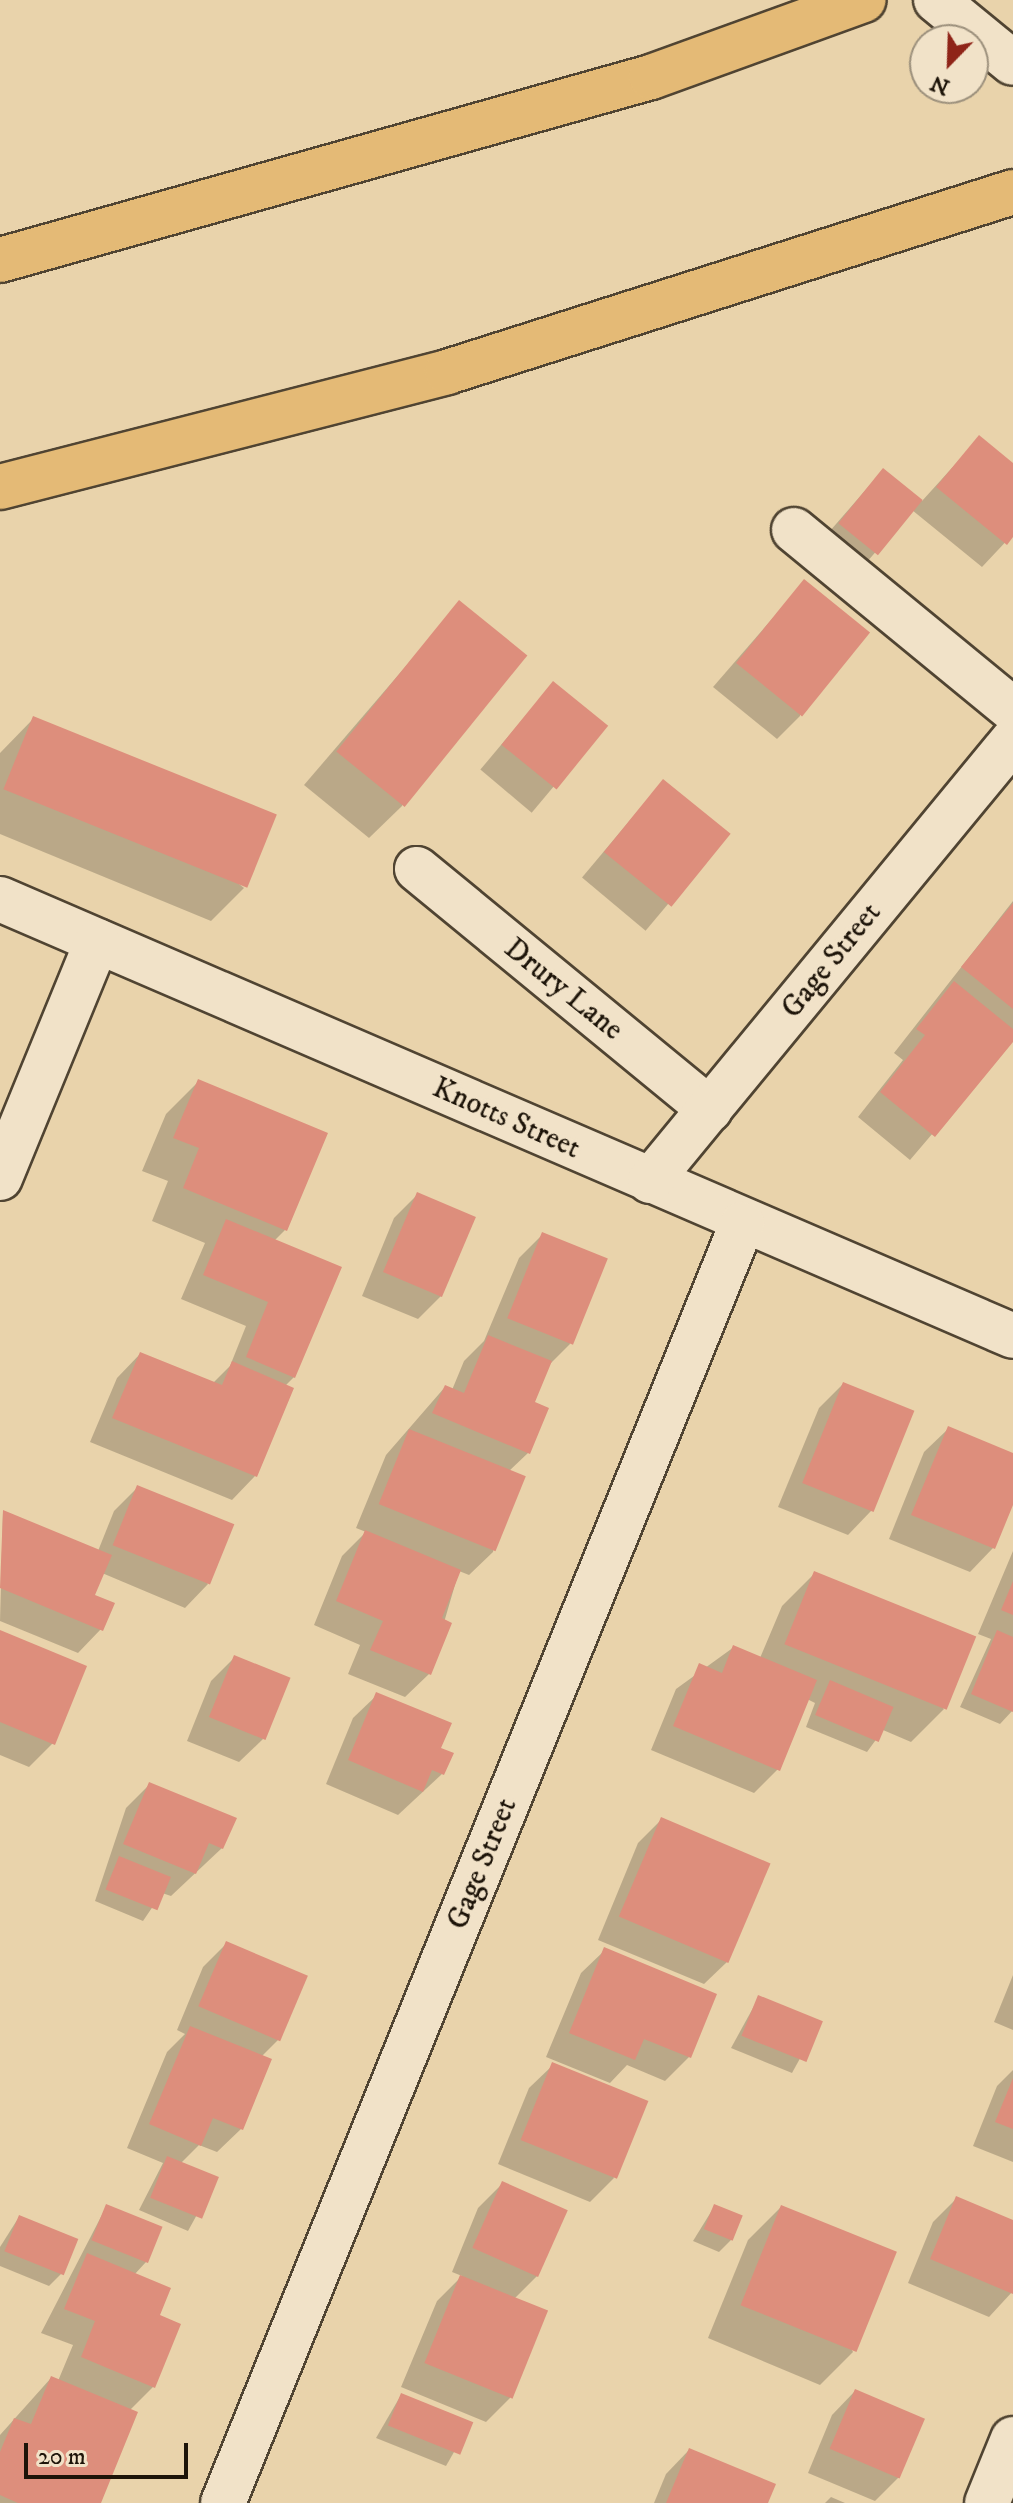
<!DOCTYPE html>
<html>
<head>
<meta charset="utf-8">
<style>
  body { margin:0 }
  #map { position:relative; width:1013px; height:2503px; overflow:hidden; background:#e9d3ab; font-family:"IM FELL DW Pica",serif }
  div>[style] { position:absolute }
  .shadow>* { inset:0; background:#0003; transform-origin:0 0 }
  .building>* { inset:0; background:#dd8e7c; transform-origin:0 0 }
  .roads { filter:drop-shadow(2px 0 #504432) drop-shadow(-2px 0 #504432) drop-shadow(0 2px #504432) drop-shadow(0 -2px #504432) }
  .minor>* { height:44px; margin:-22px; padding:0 22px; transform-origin:22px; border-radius:22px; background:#f1e2c8 }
  .highway>* { height:44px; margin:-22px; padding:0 22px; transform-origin:22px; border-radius:22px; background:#e4ba76 }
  span { translate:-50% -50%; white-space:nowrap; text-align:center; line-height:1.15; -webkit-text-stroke:7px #f1e2c8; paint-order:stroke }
  .street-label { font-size:30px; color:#1d1409 }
  .north { position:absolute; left:909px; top:24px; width:80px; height:80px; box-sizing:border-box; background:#f1e2c8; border:2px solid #9c907c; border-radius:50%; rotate:203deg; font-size:22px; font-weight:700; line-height:32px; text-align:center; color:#1d1409 }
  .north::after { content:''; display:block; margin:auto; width:28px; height:36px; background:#8f2418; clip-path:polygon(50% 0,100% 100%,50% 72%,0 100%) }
  .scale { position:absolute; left:24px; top:2443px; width:164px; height:36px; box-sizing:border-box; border:4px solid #1d1409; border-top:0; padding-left:10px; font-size:24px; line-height:28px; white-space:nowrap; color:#1d1409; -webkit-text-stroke:6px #f1e2c8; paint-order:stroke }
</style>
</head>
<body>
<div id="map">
  <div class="shadow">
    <div style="clip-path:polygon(979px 438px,1013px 466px,1013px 534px,982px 567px,912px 510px,853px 578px,816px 547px,883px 470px,922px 501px)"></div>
    <div style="clip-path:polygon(804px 582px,800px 716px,777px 739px,713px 687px)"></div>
    <div style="clip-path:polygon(460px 603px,402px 806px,369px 838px,304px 785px)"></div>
    <div style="left:553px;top:683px;width:67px;height:113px;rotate:40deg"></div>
    <div style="clip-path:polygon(34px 718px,244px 888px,211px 921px,0 834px,0 753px)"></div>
    <div style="left:663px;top:781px;width:83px;height:126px;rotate:40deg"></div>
    <div style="clip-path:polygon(1013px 901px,1013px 1039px,910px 1160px,858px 1117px,903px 1060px,894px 1053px)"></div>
    <div style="clip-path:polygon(199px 1081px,285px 1230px,274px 1241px,294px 1377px,285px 1386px,292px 1389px,255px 1476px,232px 1500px,90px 1442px,117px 1378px,140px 1354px,212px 1384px,230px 1366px,246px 1326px,181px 1299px,205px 1243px,152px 1221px,168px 1181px,142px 1171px,166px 1114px)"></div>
    <div style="clip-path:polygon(417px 1195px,442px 1295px,418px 1319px,362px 1296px,394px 1218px)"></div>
    <div style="clip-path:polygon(543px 1234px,570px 1344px,548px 1366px,533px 1403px,528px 1453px,508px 1472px,493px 1552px,469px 1575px,459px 1571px,429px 1674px,405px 1697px,348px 1674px,360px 1645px,314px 1625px,342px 1556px,366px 1532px,356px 1528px,386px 1455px,445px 1387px,452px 1390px,464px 1361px,484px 1341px,519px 1258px)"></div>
    <div style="clip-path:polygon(843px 1384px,912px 1412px,871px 1511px,848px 1535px,778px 1507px,819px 1408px)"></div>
    <div style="clip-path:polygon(948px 1429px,1013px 1456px,1013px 1500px,993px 1548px,970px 1572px,889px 1539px,924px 1452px)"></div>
    <div style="clip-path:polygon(138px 1487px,208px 1584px,185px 1608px,102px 1573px,92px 1597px,101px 1629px,78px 1653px,0 1621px,3px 1512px,98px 1551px,114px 1511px)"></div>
    <div style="clip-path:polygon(1013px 1551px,1013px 1710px,1000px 1724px,960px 1707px,991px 1639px,978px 1634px)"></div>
    <div style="clip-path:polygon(815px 1573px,944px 1709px,911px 1742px,883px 1730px,867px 1752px,806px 1727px,815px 1703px,807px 1699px,778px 1769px,754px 1793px,651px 1750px,676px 1689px,734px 1647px,760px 1658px,782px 1606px)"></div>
    <div style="clip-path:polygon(0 1632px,53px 1743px,29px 1767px,0 1755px)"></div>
    <div style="clip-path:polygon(235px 1657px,263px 1739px,239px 1762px,187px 1741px,211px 1681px)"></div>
    <div style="clip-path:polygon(377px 1695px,442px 1774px,398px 1815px,326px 1784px,353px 1718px)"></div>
    <div style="clip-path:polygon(150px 1784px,222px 1848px,171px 1896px,162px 1893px,143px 1921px,95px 1901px,126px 1808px)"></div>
    <div style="clip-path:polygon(662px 1819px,728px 1961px,704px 1984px,598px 1940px,638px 1843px)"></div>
    <div style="clip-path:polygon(227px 1943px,279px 2039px,261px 2057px,241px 2129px,217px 2152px,199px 2145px,180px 2164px,217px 2178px,188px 2231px,139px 2210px,163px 2163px,127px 2148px,167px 2052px,185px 2034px,177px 2030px,203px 1967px)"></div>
    <div style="clip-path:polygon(605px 1950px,689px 2057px,665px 2081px,627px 2065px,610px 2083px,546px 2057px,581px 1973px)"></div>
    <div style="clip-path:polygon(1013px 1975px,1013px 2030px,994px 2022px)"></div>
    <div style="clip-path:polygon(759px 1997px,820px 2022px,792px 2073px,731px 2048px)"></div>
    <div style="clip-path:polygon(553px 2065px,614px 2178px,590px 2202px,498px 2164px,529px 2088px)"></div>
    <div style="clip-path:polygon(1013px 2070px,1013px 2162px,973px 2146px,997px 2086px)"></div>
    <div style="clip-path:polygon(502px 2184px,539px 2274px,514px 2299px,510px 2398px,486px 2422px,401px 2387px,437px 2301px,462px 2276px,452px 2272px,478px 2208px)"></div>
    <div style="clip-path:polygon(956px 2199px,1013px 2222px,1013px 2291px,989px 2317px,908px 2283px,933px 2222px)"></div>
    <div style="clip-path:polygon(106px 2207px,146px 2262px,134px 2275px,157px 2316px,153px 2387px,130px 2410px,99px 2503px,0 2503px,0 2435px,51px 2378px,58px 2381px,73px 2345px,41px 2333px)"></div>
    <div style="clip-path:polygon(714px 2207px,731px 2240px,719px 2252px,693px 2241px)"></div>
    <div style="clip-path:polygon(781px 2207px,853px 2352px,820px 2385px,708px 2338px,748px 2240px)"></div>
    <div style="clip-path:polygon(19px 2217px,61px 2274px,49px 2286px,0 2266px,0 2247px)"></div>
    <div style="clip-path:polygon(855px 2391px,899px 2477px,875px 2501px,808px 2473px,832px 2415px)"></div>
    <div style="clip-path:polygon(401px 2395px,470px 2424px,446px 2466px,376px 2438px)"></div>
    <div style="clip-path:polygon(689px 2450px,766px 2503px,654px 2503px,666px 2474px)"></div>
    <div style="clip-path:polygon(831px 2497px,845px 2503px,825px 2503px)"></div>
  </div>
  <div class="building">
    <div style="clip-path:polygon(979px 435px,1013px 463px,1013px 537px,1007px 545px,936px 487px)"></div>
    <div style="left:883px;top:468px;width:51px;height:71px;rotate:39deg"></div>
    <div style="left:804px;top:579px;width:85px;height:108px;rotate:39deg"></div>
    <div style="left:459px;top:600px;width:88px;height:195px;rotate:39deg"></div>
    <div style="left:553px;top:681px;width:71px;height:82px;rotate:39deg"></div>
    <div style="left:33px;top:716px;width:263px;height:79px;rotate:22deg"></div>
    <div style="left:663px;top:779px;width:87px;height:94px;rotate:39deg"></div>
    <div style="clip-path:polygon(1013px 903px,1013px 1009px,961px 967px)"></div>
    <div style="clip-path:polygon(954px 981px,1013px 1029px,1013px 1042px,935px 1137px,880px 1092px,925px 1035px,916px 1029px)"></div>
    <div style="clip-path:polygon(198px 1079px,328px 1133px,287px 1231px,183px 1188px,199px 1148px,173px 1138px)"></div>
    <div style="left:417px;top:1192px;width:64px;height:87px;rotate:23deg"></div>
    <div style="clip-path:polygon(226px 1219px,342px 1267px,295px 1378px,246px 1357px,268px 1302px,203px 1275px)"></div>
    <div style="left:542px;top:1232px;width:71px;height:93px;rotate:22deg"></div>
    <div style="clip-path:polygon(488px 1335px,552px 1361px,535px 1402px,549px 1408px,530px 1454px,432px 1413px,445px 1385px,464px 1393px)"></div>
    <div style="clip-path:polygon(140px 1352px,222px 1385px,232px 1361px,294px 1388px,257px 1477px,112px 1418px)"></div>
    <div style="left:843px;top:1382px;width:77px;height:109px;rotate:22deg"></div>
    <div style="clip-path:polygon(948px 1426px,1013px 1453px,1013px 1505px,995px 1549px,911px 1515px)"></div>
    <div style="left:409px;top:1429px;width:126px;height:81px;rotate:22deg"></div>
    <div style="left:137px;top:1485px;width:105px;height:65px;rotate:22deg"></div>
    <div style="clip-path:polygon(3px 1510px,112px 1555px,95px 1595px,115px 1603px,103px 1631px,0 1588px)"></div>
    <div style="clip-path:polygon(365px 1530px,461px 1570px,442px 1618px,452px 1623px,431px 1675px,370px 1650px,383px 1621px,336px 1601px)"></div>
    <div style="left:814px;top:1571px;width:175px;height:79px;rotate:22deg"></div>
    <div style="clip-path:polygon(1013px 1581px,1013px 1615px,1001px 1610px)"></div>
    <div style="clip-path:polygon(0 1630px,87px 1666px,55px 1745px,0 1722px)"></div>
    <div style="clip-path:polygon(997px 1630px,1013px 1637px,1013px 1712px,971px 1694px)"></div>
    <div style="clip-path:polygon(733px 1645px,817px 1680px,780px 1771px,673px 1726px,699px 1663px,722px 1673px)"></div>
    <div style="left:234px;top:1655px;width:61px;height:67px;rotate:22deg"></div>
    <div style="left:830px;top:1680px;width:69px;height:38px;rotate:23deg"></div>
    <div style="clip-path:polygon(376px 1692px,452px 1723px,441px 1748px,454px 1753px,444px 1775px,432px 1770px,423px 1792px,348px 1760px)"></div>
    <div style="clip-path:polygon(149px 1782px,237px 1818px,223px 1849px,209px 1843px,196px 1874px,123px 1844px)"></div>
    <div style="left:661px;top:1817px;width:119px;height:108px;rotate:23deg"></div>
    <div style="left:119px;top:1856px;width:56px;height:36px;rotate:22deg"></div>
    <div style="left:226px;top:1941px;width:89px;height:71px;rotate:23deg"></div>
    <div style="clip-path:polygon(604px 1947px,717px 1994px,691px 2058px,644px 2039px,635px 2060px,569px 2033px)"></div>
    <div style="left:758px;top:1995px;width:70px;height:44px;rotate:22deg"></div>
    <div style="clip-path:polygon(190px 2026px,272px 2059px,243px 2130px,213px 2118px,201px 2146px,149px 2124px)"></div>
    <div style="left:552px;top:2062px;width:104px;height:84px;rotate:22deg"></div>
    <div style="clip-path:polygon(1013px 2078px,1013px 2129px,995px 2122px)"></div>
    <div style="left:167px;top:2156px;width:56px;height:45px;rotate:22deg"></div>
    <div style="left:502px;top:2181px;width:72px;height:73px;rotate:24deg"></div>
    <div style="clip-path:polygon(956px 2196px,1013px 2220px,1013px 2294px,930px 2259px)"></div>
    <div style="left:106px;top:2204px;width:61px;height:39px;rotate:22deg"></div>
    <div style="left:714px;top:2204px;width:31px;height:27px;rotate:22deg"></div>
    <div style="left:781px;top:2205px;width:125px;height:108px;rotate:22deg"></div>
    <div style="left:19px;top:2215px;width:64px;height:39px;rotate:22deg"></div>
    <div style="clip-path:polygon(87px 2253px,171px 2288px,160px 2315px,181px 2324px,155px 2388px,81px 2357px,95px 2321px,64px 2309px)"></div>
    <div style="left:460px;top:2275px;width:95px;height:95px;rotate:22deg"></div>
    <div style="clip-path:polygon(51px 2376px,138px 2412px,101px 2503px,18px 2503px,0 2495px,0 2452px,14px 2418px,31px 2424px)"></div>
    <div style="left:855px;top:2389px;width:76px;height:65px;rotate:23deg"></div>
    <div style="left:401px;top:2393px;width:78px;height:35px;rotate:22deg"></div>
    <div style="clip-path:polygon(689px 2448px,776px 2484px,768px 2503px,666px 2503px)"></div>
  </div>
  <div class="roads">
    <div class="minor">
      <div style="left:936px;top:0;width:99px;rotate:39.3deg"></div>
      <div style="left:794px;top:530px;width:283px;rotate:39.4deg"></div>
      <div style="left:417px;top:869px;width:379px;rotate:39.4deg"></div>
      <div style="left:0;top:899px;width:1103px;rotate:23.33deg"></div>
      <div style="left:0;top:1178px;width:256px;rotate:-67.7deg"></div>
      <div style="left:650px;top:1181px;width:571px;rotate:-50.54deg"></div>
      <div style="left:223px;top:2503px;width:1380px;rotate:-67.91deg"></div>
      <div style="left:987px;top:2503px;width:69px;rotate:-67.9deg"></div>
    </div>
    <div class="highway">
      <div style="left:0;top:260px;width:676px;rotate:-15.7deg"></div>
      <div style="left:651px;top:77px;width:226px;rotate:-19.9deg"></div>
      <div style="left:0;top:487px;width:462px;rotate:-14.4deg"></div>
      <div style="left:447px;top:372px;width:594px;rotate:-17.64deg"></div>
    </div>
  </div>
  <div class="street-label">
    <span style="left:832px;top:961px;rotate:-51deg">Gage Street</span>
    <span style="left:563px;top:990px;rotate:39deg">Drury Lane</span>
    <span style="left:506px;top:1119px;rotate:24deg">Knotts Street</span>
    <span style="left:483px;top:1864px;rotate:-68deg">Gage Street</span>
  </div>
  <div class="north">N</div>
  <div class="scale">20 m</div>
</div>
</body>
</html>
